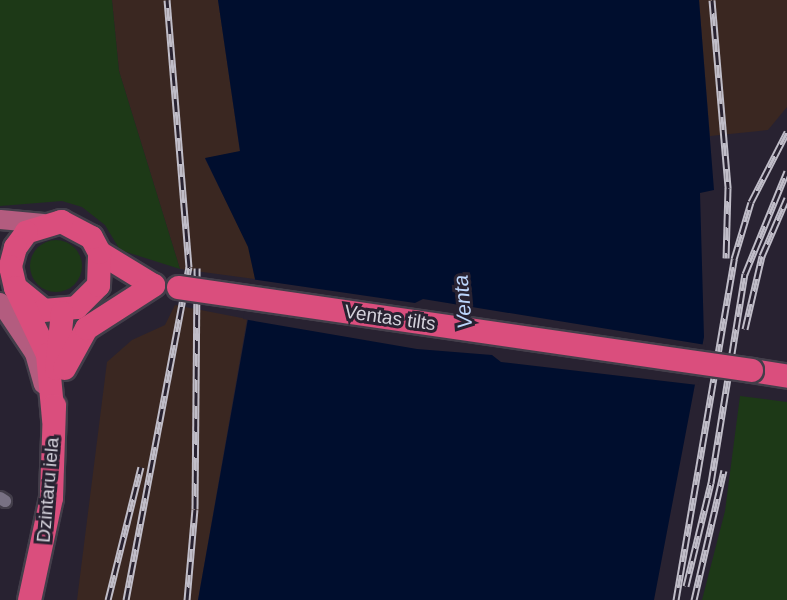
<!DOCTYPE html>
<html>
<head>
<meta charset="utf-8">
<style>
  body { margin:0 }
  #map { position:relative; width:787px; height:600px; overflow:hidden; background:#282231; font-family:Arial,sans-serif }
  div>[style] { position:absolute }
  .industrial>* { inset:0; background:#3a2721 }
  .green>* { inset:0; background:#1d3917 }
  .round { border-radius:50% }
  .water>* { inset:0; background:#000e2e }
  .pier>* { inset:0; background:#282231 }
  .roads { filter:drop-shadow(2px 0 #433e4a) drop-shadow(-2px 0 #433e4a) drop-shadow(0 2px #433e4a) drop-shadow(0 -2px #433e4a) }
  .street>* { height:12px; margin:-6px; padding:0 6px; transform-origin:6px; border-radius:6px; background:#787183 }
  .primary>* { height:19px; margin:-9.5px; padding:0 9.5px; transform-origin:9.5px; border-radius:9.5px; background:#b35c7f }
  .highway>* { height:23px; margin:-11.5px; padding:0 11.5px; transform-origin:11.5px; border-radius:11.5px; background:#da4e7d }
  .rail>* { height:7px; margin-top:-3.5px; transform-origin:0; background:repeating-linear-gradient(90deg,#282231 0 13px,#c0bdc8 0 26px); box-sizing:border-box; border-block:2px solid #c0bdc8 }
  .bridges { filter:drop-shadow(2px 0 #433e4a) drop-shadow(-2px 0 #433e4a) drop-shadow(0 2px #433e4a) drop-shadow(0 -2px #433e4a) }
  .highway-bridge>* { height:23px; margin:-11.5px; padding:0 11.5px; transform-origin:11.5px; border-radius:11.5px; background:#da4e7d }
  span { translate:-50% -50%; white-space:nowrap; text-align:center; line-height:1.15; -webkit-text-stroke:6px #282231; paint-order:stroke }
  .street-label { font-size:19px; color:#d3d0da }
  .water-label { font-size:21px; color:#bcd5fb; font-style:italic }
</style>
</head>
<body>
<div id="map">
  <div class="industrial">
    <div style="clip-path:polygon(112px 0,218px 0,240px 152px,205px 159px,249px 247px,255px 279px,180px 269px,119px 71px)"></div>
    <div style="clip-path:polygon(699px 0,787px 0,787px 107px,768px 130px,710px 136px)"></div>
    <div style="clip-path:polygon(175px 305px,247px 319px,198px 600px,77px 600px,107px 362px,132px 340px,165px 325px)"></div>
  </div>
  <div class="green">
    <div style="clip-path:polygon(0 0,112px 0,119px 71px,180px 269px,120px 250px,105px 225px,82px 207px,62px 201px,0 206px)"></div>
    <div class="round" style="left:30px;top:240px;width:52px;height:52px"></div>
    <div style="clip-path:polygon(740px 396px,787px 402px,787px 600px,702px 600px,725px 511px)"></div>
  </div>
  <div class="water">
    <div style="clip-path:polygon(218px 0,699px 0,714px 190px,700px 193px,704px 337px,654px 600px,198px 600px,255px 279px,248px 247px,205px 158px,240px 151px)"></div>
  </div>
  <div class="pier">
    <div style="clip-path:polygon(251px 279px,415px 303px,423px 299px,706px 345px,698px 385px,501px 362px,492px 355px,417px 349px,243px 319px)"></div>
  </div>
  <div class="roads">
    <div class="street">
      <div style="left:0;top:498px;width:6px;rotate:31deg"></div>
    </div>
    <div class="primary">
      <div style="left:0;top:219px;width:43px;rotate:5.3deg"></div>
      <div style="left:0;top:302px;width:61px;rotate:56.3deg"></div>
      <div style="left:34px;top:353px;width:32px;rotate:74deg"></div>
    </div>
    <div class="highway">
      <div style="left:99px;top:252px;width:63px;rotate:31.4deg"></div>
      <div style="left:15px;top:287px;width:36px;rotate:39deg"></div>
      <div style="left:43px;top:310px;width:33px;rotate:-5deg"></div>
      <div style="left:76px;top:307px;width:31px;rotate:-45deg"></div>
      <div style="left:98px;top:285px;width:33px;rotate:-88deg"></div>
      <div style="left:99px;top:252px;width:17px;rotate:-118deg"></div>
      <div style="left:91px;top:237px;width:34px;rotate:-152deg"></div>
      <div style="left:61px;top:221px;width:37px;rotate:163deg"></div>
      <div style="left:26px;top:232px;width:19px;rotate:126deg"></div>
      <div style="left:15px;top:247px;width:20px;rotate:105deg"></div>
      <div style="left:10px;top:266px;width:22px;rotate:77deg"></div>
      <div style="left:15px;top:287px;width:74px;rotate:64.5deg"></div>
      <div style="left:47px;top:354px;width:65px;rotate:84.7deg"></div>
      <div style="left:56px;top:368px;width:56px;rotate:-83.9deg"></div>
      <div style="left:64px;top:368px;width:46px;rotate:-61.2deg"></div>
      <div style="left:86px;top:328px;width:80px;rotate:-32.7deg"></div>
      <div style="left:751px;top:370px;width:36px;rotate:9deg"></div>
      <div style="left:29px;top:600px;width:105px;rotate:-77.9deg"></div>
      <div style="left:51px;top:497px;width:92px;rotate:-88.1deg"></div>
    </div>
  </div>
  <div class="rail">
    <div style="left:712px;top:0;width:189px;rotate:85.1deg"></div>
    <div style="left:728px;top:188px;width:70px;rotate:91.6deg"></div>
    <div style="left:745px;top:329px;width:75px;rotate:-76.9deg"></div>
    <div style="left:762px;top:256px;width:63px;rotate:-66.7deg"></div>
    <div style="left:686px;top:586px;width:106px;rotate:-76.4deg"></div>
    <div style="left:711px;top:483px;width:212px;rotate:-80.8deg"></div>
    <div style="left:745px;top:274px;width:111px;rotate:-67.8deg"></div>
    <div style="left:108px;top:600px;width:137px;rotate:-76.1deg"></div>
    <div style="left:126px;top:600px;width:339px;rotate:-79.3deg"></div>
    <div style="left:189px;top:267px;width:268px;rotate:-94.7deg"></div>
    <div style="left:187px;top:600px;width:91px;rotate:-85deg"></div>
    <div style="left:195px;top:509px;width:241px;rotate:-89.5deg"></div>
    <div style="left:676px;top:600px;width:346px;rotate:-80.3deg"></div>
    <div style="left:734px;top:259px;width:59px;rotate:-73.4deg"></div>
    <div style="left:751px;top:202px;width:79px;rotate:-62.8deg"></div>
    <div style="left:694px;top:600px;width:133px;rotate:-77deg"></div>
  </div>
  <div class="bridges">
    <div class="highway-bridge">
      <div style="left:178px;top:287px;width:579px;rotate:8.24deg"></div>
    </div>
  </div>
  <div class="street-label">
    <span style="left:390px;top:318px;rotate:8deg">Ventas tilts</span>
    <span style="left:48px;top:490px;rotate:-85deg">Dzintaru iela</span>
  </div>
  <div class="water-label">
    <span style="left:463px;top:302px;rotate:-95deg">Venta</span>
  </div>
</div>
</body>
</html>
